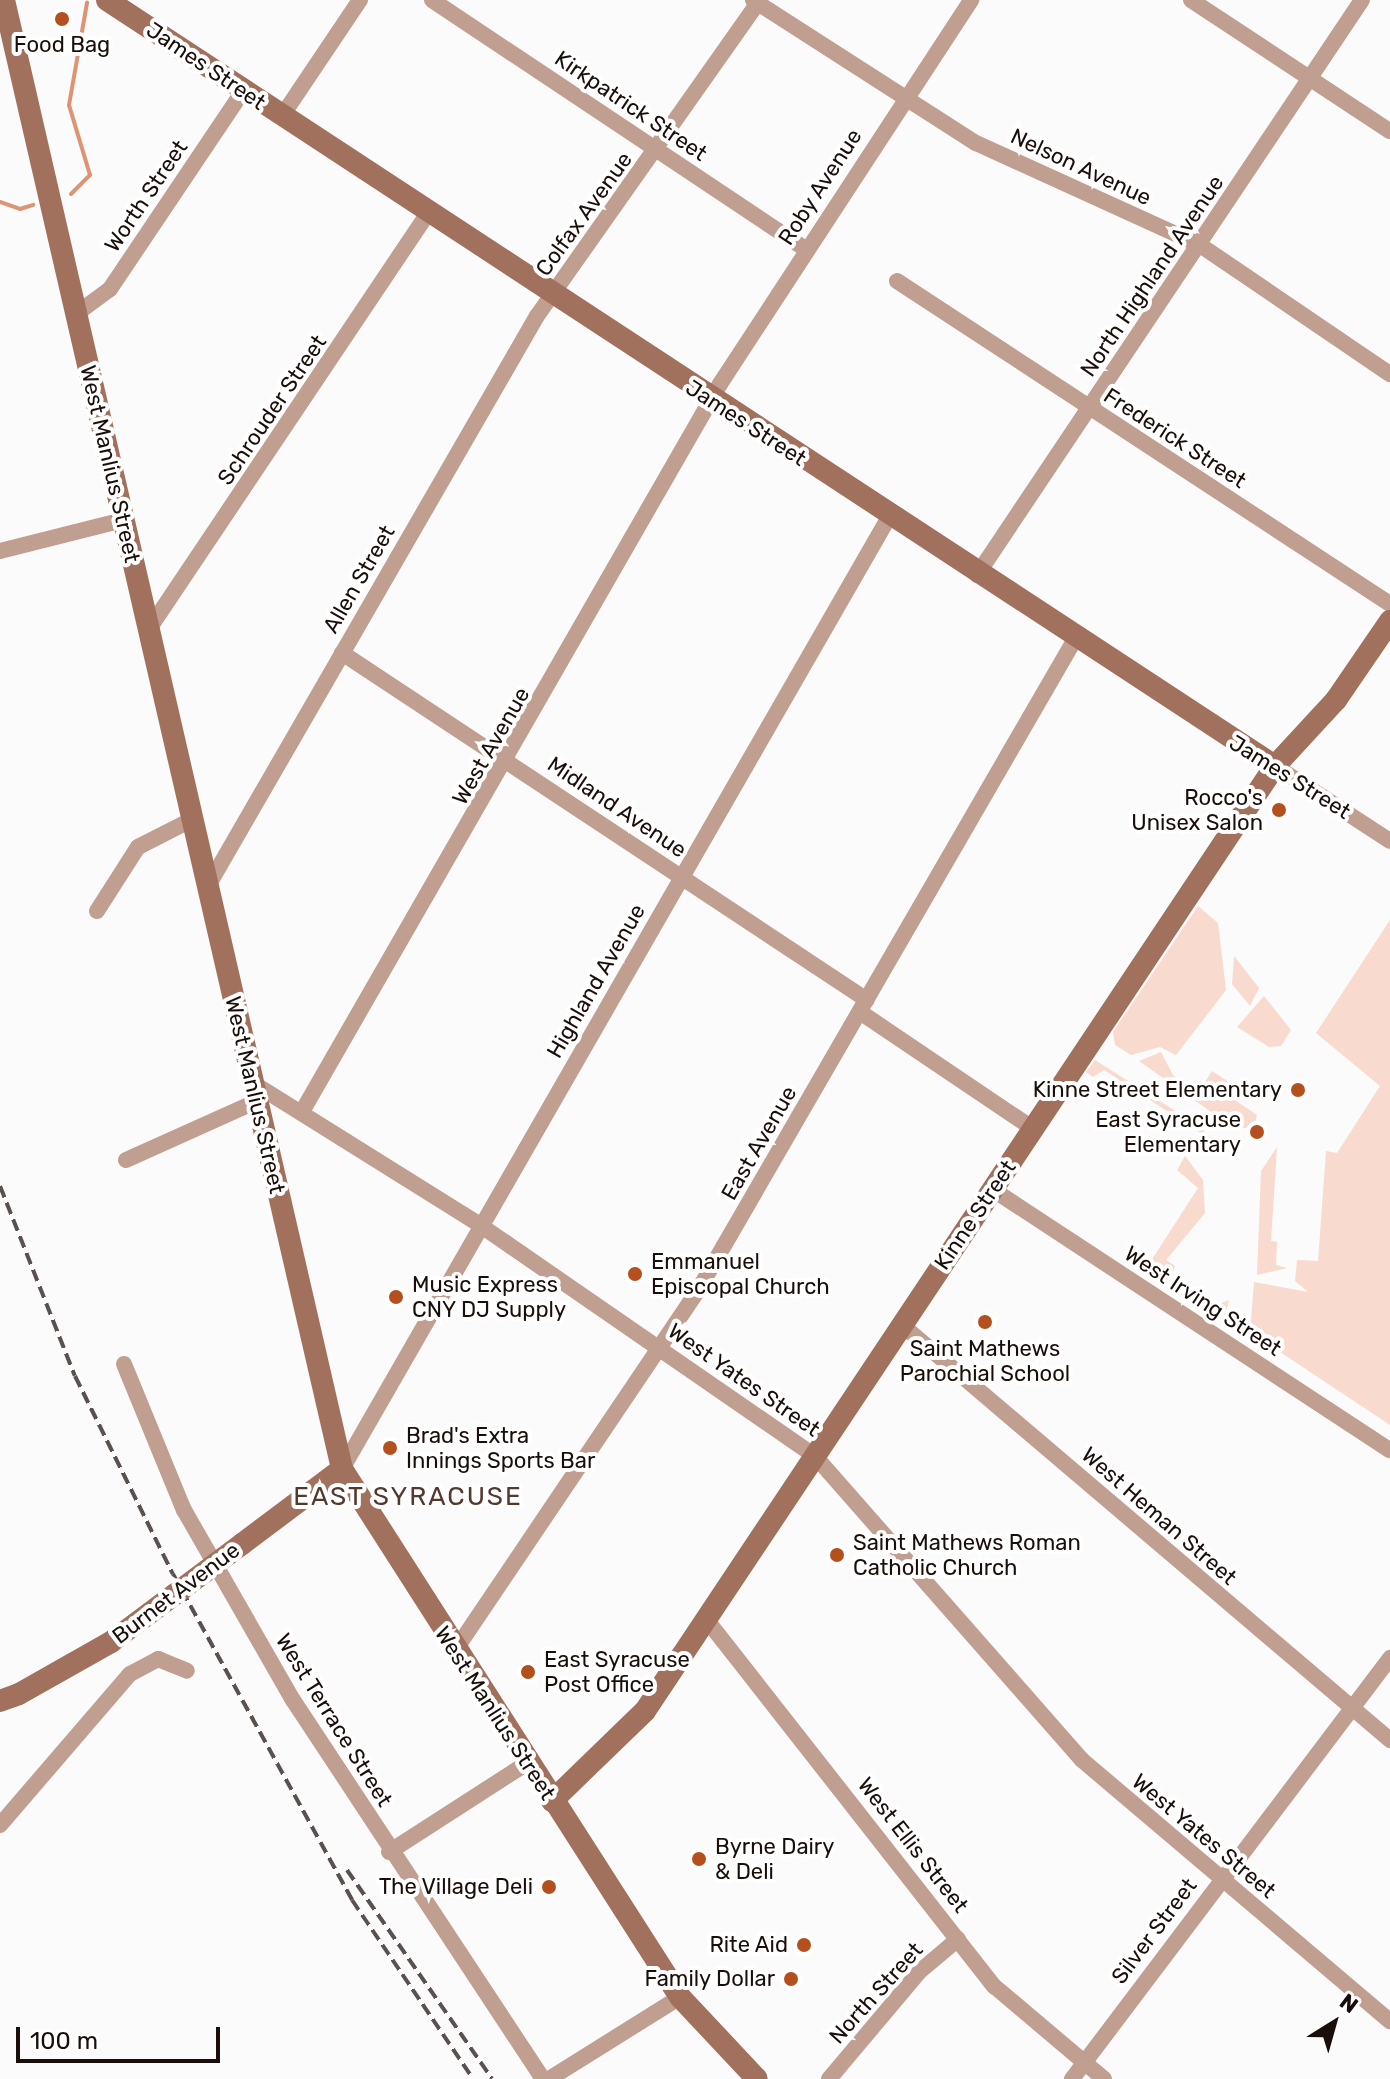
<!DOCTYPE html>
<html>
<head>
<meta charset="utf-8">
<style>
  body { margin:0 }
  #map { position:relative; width:1390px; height:2079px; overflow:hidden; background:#fbfbfb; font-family:Rubik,sans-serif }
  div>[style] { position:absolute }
  .green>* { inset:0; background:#f9dace }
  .stream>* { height:4px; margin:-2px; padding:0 2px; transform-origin:2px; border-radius:2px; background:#dd9474 }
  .street>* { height:16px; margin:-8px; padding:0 8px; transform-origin:8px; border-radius:8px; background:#c09e90 }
  .secondary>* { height:22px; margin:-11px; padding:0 11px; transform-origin:11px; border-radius:11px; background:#a1715d }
  .rail>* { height:4px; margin-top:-2px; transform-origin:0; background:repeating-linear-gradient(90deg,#59514d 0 12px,transparent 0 18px) }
  .secondary-bridge>* { height:22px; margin:-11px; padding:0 11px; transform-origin:11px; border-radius:11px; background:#a1715d }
  .dots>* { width:22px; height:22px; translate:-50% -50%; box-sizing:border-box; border:4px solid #fff; border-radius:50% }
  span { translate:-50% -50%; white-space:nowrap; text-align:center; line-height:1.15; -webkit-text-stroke:8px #fff; paint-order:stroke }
  .poi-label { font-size:22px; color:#190e09 }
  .right { translate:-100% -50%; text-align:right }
  .left { translate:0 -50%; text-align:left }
  .street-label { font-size:22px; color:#190e09 }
  .quarter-label { font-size:26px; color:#53382d; letter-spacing:2px }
  .north { position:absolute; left:1294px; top:1983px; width:80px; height:80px; -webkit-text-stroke:6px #fff; paint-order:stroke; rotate:37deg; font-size:22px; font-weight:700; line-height:32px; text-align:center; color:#190e09 }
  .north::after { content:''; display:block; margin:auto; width:28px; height:36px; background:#190e09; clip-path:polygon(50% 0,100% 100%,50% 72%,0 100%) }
  .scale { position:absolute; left:16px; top:2027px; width:204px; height:36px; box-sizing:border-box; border:4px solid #190e09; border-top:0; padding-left:10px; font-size:24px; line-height:28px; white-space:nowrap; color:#190e09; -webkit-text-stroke:6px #fff; paint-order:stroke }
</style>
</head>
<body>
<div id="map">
  <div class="green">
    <div style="clip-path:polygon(1198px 906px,1218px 923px,1226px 990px,1176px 1055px,1160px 1047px,1131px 1055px,1115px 1045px,1113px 1032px)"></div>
    <div style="clip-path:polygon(1390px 920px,1390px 1425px,1250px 1332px,1254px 1282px,1308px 1292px,1295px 1281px,1297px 1260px,1318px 1261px,1326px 1151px,1337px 1153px,1380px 1086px,1316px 1033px)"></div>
    <div style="clip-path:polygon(1234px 956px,1259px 988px,1250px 1006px,1232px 984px)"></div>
    <div style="clip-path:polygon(1264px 996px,1291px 1030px,1281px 1046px,1269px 1047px,1237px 1027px)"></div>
    <div style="clip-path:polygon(1161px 1052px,1173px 1075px,1191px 1087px,1203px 1085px,1212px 1071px,1229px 1082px,1232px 1098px,1257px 1115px,1254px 1129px,1231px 1126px,1139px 1061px)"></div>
    <div style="clip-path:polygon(1095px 1060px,1199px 1126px,1216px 1143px,1104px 1070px,1093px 1077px,1086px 1072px)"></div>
    <div style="clip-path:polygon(1277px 1147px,1271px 1241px,1277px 1242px,1276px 1265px,1287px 1268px,1257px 1275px,1261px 1171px)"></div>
    <div style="clip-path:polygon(1185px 1156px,1203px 1180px,1205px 1213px,1166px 1260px,1175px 1266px,1172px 1275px,1217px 1305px,1229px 1300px,1225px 1316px,1149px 1264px,1198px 1188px,1177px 1170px)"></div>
  </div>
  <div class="stream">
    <div style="left:71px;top:194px;width:27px;rotate:-45deg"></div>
    <div style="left:90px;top:175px;width:73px;rotate:-106.7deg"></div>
    <div style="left:69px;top:105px;width:104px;rotate:-80deg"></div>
    <div style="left:0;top:202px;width:21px;rotate:19deg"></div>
    <div style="left:20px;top:209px;width:14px;rotate:-17deg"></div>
  </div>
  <div class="street">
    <div style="left:432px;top:0;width:449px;rotate:33.7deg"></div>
    <div style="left:753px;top:0;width:265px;rotate:32.7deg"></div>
    <div style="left:976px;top:143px;width:246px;rotate:24.5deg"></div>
    <div style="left:1200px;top:245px;width:230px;rotate:34.2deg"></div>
    <div style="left:1191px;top:0;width:238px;rotate:33.4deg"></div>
    <div style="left:282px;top:116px;width:140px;rotate:-56.1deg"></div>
    <div style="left:897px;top:281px;width:589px;rotate:33.23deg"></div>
    <div style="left:76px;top:314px;width:42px;rotate:-36.3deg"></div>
    <div style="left:110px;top:289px;width:239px;rotate:-56.1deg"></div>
    <div style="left:0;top:551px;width:127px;rotate:-14.1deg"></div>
    <div style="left:977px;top:575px;width:692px;rotate:-56.2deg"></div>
    <div style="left:149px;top:629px;width:501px;rotate:-56.15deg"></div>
    <div style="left:342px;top:653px;width:629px;rotate:33.46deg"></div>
    <div style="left:1275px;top:766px;width:137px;rotate:33.1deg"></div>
    <div style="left:208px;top:886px;width:658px;rotate:-60.01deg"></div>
    <div style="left:537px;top:316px;width:387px;rotate:-54.8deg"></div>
    <div style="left:97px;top:911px;width:76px;rotate:-57.4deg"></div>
    <div style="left:138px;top:847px;width:62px;rotate:-27deg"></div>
    <div style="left:860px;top:1012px;width:207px;rotate:34deg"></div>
    <div style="left:253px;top:1083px;width:268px;rotate:32deg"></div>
    <div style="left:480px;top:1225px;width:406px;rotate:34.6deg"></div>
    <div style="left:814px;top:1455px;width:406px;rotate:48.7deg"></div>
    <div style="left:1082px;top:1760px;width:404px;rotate:40.3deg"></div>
    <div style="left:303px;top:1110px;width:837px;rotate:-60.13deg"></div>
    <div style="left:720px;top:384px;width:459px;rotate:-56.8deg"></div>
    <div style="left:126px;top:1160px;width:144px;rotate:-24.2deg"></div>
    <div style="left:992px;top:1189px;width:476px;rotate:33.3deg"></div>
    <div style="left:902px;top:1325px;width:641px;rotate:40.38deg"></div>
    <div style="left:124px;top:1364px;width:158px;rotate:67.7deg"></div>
    <div style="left:184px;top:1510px;width:219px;rotate:60.2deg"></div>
    <div style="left:293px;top:1700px;width:454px;rotate:56.6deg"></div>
    <div style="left:342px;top:1469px;width:1098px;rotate:-60.12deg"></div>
    <div style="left:706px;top:1619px;width:467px;rotate:51.9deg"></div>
    <div style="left:994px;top:1986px;width:144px;rotate:40.2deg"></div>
    <div style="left:454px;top:1652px;width:440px;rotate:-56deg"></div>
    <div style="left:700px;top:1287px;width:749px;rotate:-59.94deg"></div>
    <div style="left:0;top:1825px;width:199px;rotate:-49.3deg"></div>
    <div style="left:130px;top:1674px;width:32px;rotate:-28deg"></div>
    <div style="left:158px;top:1659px;width:31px;rotate:22deg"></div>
    <div style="left:389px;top:1852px;width:164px;rotate:-32.8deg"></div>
    <div style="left:549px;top:2079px;width:155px;rotate:-32deg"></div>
    <div style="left:829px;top:2079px;width:140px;rotate:-49.9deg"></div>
    <div style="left:919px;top:1972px;width:51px;rotate:-40.2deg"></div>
    <div style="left:1072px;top:2079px;width:528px;rotate:-52.93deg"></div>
  </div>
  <div class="secondary">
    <div style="left:4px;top:0;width:1507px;rotate:77.04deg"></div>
    <div style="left:342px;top:1469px;width:627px;rotate:57.37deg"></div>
    <div style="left:680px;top:1997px;width:112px;rotate:46.8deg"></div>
    <div style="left:107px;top:0;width:1397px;rotate:33.26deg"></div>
    <div style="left:242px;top:1544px;width:125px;rotate:-36.9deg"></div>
    <div style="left:0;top:1701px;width:20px;rotate:-20deg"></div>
    <div style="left:552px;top:1801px;width:129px;rotate:-44.1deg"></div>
    <div style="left:645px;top:1711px;width:1136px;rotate:-56.31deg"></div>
    <div style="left:1275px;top:766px;width:90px;rotate:-47.3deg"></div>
    <div style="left:1336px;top:700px;width:96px;rotate:-55.6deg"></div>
  </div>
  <div class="rail">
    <div style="left:0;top:1186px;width:204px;rotate:68.5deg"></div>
    <div style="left:75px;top:1376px;width:221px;rotate:63.7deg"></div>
    <div style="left:173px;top:1574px;width:372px;rotate:61.2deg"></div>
    <div style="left:352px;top:1900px;width:216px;rotate:55.9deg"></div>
    <div style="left:347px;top:1870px;width:254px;rotate:55.2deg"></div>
  </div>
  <div class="secondary-bridge">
    <div style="left:19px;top:1694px;width:106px;rotate:-29.5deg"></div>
    <div style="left:111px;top:1642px;width:164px;rotate:-36.8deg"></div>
  </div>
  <div class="dots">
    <div style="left:62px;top:19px;background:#b4501e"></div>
    <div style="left:1279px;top:810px;background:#b4501e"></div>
    <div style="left:1298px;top:1090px;background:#b4501e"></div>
    <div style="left:1257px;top:1132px;background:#b4501e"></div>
    <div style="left:635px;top:1274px;background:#b4501e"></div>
    <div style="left:396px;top:1297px;background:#b4501e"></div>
    <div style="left:985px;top:1322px;background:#b4501e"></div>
    <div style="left:390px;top:1448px;background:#b4501e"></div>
    <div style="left:837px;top:1555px;background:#b4501e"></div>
    <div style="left:528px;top:1672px;background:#b4501e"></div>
    <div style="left:699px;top:1859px;background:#b4501e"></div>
    <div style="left:549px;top:1887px;background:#b4501e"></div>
    <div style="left:804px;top:1945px;background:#b4501e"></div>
    <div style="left:791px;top:1979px;background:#b4501e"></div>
  </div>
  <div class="poi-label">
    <span style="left:62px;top:45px">Food Bag</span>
    <span class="right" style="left:1263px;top:810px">Rocco's<br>Unisex Salon</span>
    <span class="right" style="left:1282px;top:1090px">Kinne Street Elementary</span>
    <span class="right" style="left:1241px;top:1132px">East Syracuse<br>Elementary</span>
    <span class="left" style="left:651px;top:1274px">Emmanuel<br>Episcopal Church</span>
    <span class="left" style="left:412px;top:1297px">Music Express<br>CNY DJ Supply</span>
    <span style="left:985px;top:1361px">Saint Mathews<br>Parochial School</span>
    <span class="left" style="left:406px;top:1448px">Brad's Extra<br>Innings Sports Bar</span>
    <span class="left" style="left:853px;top:1555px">Saint Mathews Roman<br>Catholic Church</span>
    <span class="left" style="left:544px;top:1672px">East Syracuse<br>Post Office</span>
    <span class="left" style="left:715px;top:1859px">Byrne Dairy<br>&amp; Deli</span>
    <span class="right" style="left:533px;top:1887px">The Village Deli</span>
    <span class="right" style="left:788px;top:1945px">Rite Aid</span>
    <span class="right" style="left:775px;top:1979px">Family Dollar</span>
  </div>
  <div class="street-label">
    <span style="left:206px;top:66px;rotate:34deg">James Street</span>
    <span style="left:631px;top:106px;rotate:34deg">Kirkpatrick Street</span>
    <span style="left:1081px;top:167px;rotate:25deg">Nelson Avenue</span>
    <span style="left:820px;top:187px;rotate:-57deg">Roby Avenue</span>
    <span style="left:146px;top:196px;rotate:-56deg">Worth Street</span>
    <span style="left:584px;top:214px;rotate:-54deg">Colfax Avenue</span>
    <span style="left:1152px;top:276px;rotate:-56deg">North Highland Avenue</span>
    <span style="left:272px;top:410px;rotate:-56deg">Schrouder Street</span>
    <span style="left:746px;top:423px;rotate:33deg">James Street</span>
    <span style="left:1175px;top:438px;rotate:33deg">Frederick Street</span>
    <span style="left:110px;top:464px;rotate:77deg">West Manlius Street</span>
    <span style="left:359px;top:579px;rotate:-60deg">Allen Street</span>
    <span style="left:491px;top:746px;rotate:-60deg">West Avenue</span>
    <span style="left:1290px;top:777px;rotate:32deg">James Street</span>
    <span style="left:617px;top:807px;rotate:34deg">Midland Avenue</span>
    <span style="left:596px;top:981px;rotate:-60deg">Highland Avenue</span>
    <span style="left:255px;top:1095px;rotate:77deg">West Manlius Street</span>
    <span style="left:759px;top:1143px;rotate:-60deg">East Avenue</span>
    <span style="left:975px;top:1215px;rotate:-56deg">Kinne Street</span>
    <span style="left:1203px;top:1301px;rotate:33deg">West Irving Street</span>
    <span style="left:744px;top:1380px;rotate:35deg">West Yates Street</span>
    <span style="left:1159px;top:1516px;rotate:41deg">West Heman Street</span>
    <span style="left:176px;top:1593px;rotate:-37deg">Burnet Avenue</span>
    <span style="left:495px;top:1713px;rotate:57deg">West Manlius Street</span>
    <span style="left:334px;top:1720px;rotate:58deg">West Terrace Street</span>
    <span style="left:1204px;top:1836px;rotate:40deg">West Yates Street</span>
    <span style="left:913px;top:1845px;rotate:52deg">West Ellis Street</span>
    <span style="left:1154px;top:1931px;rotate:-53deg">Silver Street</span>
    <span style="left:876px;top:1993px;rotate:-48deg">North Street</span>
  </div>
  <div class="quarter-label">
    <span style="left:408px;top:1497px">EAST SYRACUSE</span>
  </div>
  <div class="north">N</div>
  <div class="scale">100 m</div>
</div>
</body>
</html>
